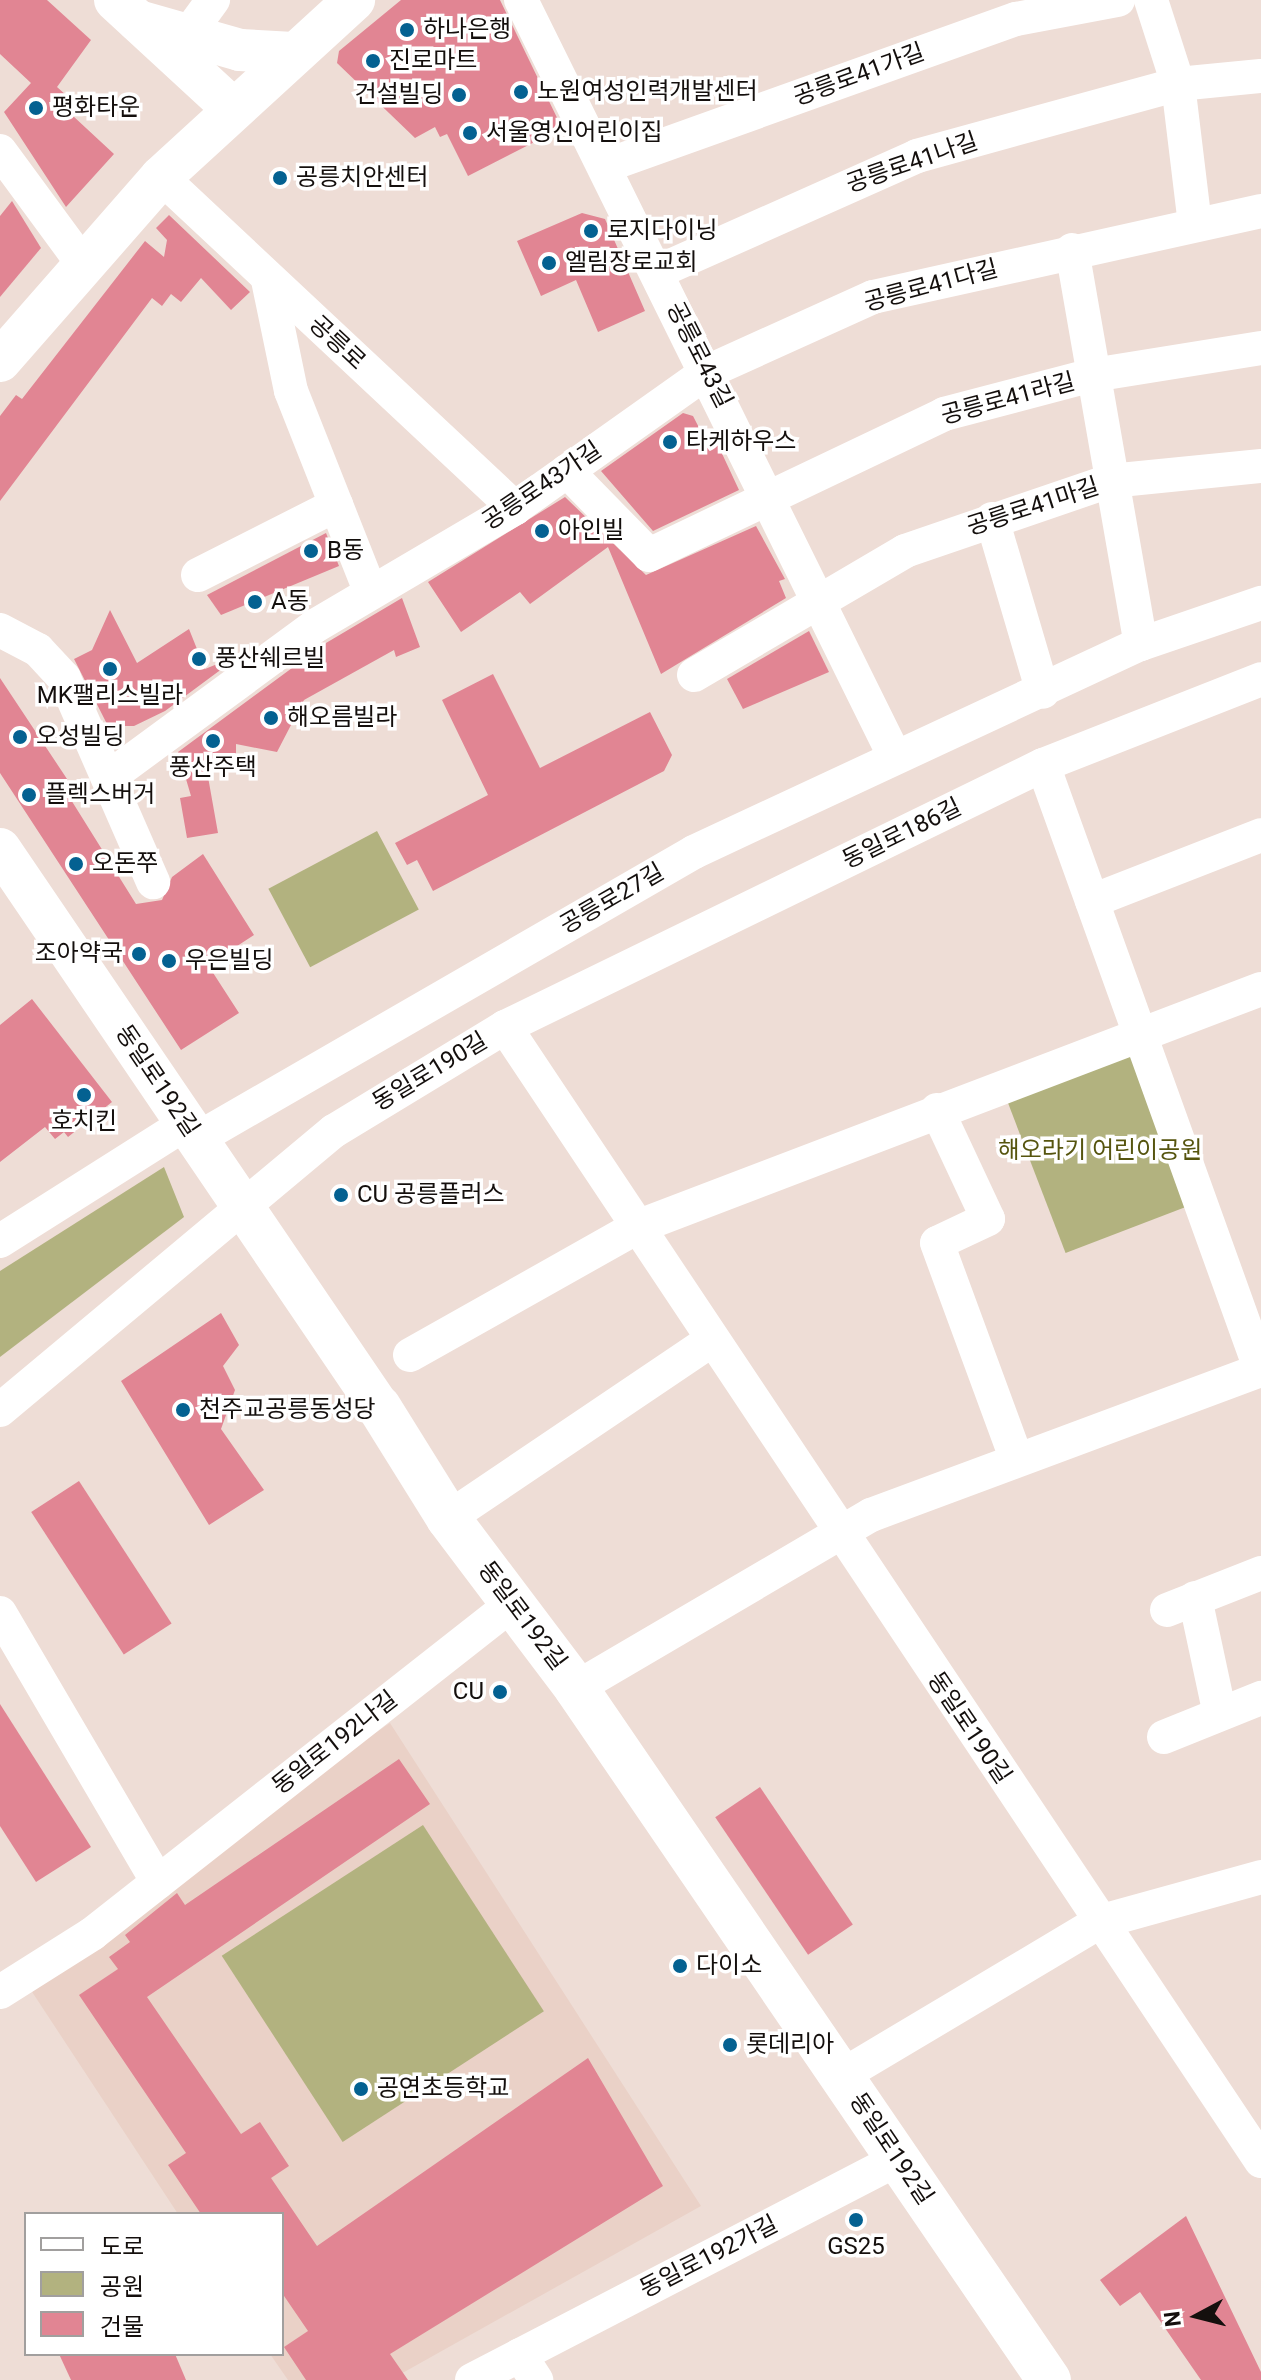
<!DOCTYPE html>
<html>
<head>
<meta charset="utf-8">
<style>
  body { margin:0 }
  #map { position:relative; width:1261px; height:2380px; overflow:hidden; background:#eeddd6; font-family:Roboto,"Noto Sans KR",sans-serif }
  div>[style] { position:absolute }
  .built>* { inset:0; background:#ead1c7 }
  .green>* { inset:0; background:#b2b27f; transform-origin:0 0 }
  .building>* { inset:0; background:#e18593; transform-origin:0 0 }
  .minor>* { height:34px; margin:-17px; padding:0 17px; transform-origin:17px; border-radius:17px; background:#fff }
  .tertiary>* { height:42px; margin:-21px; padding:0 21px; transform-origin:21px; border-radius:21px; background:#fff }
  .secondary>* { height:44px; margin:-22px; padding:0 22px; transform-origin:22px; border-radius:22px; background:#fff }
  .dots>* { width:22px; height:22px; translate:-50% -50%; box-sizing:border-box; border:4px solid #fff; border-radius:50% }
  span { translate:-50% -50%; white-space:nowrap; text-align:center; line-height:1.15; -webkit-text-stroke:7px #fff; paint-order:stroke }
  .poi-label { font-size:24px; color:#140f0d }
  .left { translate:0 -50%; text-align:left }
  .right { translate:-100% -50%; text-align:right }
  .street-label { font-size:24px; color:#140f0d }
  .park-label { font-size:24px; color:#56550f }
  .legend { position:absolute; left:24px; top:2212px; width:260px; height:144px; box-sizing:border-box; background:#fff; border:2px solid #a19f9e; margin:0; padding:10px 14px; list-style:none; font-size:24px; color:#140f0d }
  .legend li { display:flex; align-items:center; gap:16px; height:40px }
  .legend b { width:40px; border:2px solid #a19f9e }
  .north { position:absolute; left:1157px; top:2276px; width:80px; height:80px; -webkit-text-stroke:6px #fff; paint-order:stroke; rotate:263deg; font-size:22px; font-weight:700; line-height:32px; text-align:center; color:#140f0d }
  .north::after { content:''; display:block; margin:auto; width:28px; height:36px; background:#140f0d; clip-path:polygon(50% 0,100% 100%,50% 72%,0 100%) }
</style>
</head>
<body>
<div id="map">
  <div class="built">
    <div style="clip-path:polygon(390px 1723px,701px 2206px,390px 2380px,288px 2380px,270px 2354px,282px 2354px,282px 2214px,178px 2214px,19px 1972px)"></div>
  </div>
  <div class="green">
    <div style="left:377px;top:831px;width:89px;height:123px;rotate:62deg"></div>
    <div style="left:1134px;top:1049px;width:166px;height:137px;rotate:69deg"></div>
    <div style="clip-path:polygon(164px 1167px,184px 1217px,0 1357px,0 1271px)"></div>
    <div style="left:423px;top:1825px;width:222px;height:240px;rotate:57deg"></div>
  </div>
  <div class="building">
    <div style="clip-path:polygon(0 0,47px 0,91px 40px,57px 87px,66px 95px,59px 103px,114px 154px,66px 207px,4px 112px,31px 83px,0 54px)"></div>
    <div style="clip-path:polygon(401px 0,500px 0,562px 128px,468px 176px,447px 134px,440px 137px,435px 127px,415px 138px,337px 63px,339px 51px)"></div>
    <div style="clip-path:polygon(12px 201px,41px 248px,0 297px,0 216px)"></div>
    <div style="clip-path:polygon(582px 213px,605px 219px,645px 311px,598px 332px,576px 280px,541px 296px,517px 241px)"></div>
    <div style="clip-path:polygon(169px 215px,250px 292px,231px 310px,201px 278px,181px 302px,171px 294px,162px 306px,152px 298px,0 501px,0 416px,16px 395px,22px 399px,145px 241px,164px 257px,167px 240px,156px 228px)"></div>
    <div style="clip-path:polygon(683px 413px,693px 416px,710px 449px,718px 445px,739px 490px,653px 531px,601px 471px)"></div>
    <div style="clip-path:polygon(565px 497px,646px 575px,756px 526px,785px 579px,779px 581px,786px 598px,661px 674px,608px 547px,530px 604px,520px 592px,461px 632px,428px 582px)"></div>
    <div style="clip-path:polygon(326px 533px,339px 566px,221px 615px,207px 595px)"></div>
    <div style="clip-path:polygon(402px 598px,420px 647px,396px 657px,394px 650px,304px 700px,277px 752px,236px 744px,236px 757px,205px 760px,218px 833px,187px 838px,180px 798px,191px 796px,178px 752px,326px 643px)"></div>
    <div style="clip-path:polygon(110px 610px,137px 663px,189px 629px,205px 669px,242px 654px,165px 711px,134px 726px,108px 726px,74px 659px,92px 650px)"></div>
    <div style="clip-path:polygon(809px 631px,829px 672px,743px 709px,727px 679px)"></div>
    <div style="clip-path:polygon(493px 674px,540px 768px,650px 712px,672px 755px,664px 771px,433px 891px,417px 860px,407px 865px,395px 843px,488px 795px,442px 700px)"></div>
    <div style="clip-path:polygon(0 678px,75px 791px,68px 795px,136px 904px,162px 900px,172px 877px,203px 854px,254px 935px,208px 965px,239px 1013px,181px 1050px,0 773px)"></div>
    <div style="clip-path:polygon(32px 999px,112px 1102px,68px 1137px,64px 1132px,55px 1139px,45px 1127px,0 1162px,0 1025px)"></div>
    <div style="clip-path:polygon(221px 1313px,239px 1345px,223px 1366px,235px 1390px,221px 1429px,264px 1490px,209px 1525px,121px 1381px)"></div>
    <div style="left:79px;top:1481px;width:170px;height:57px;rotate:57deg"></div>
    <div style="clip-path:polygon(0 1704px,91px 1847px,36px 1882px,0 1826px)"></div>
    <div style="clip-path:polygon(399px 1759px,430px 1804px,147px 1997px,241px 2134px,260px 2122px,289px 2166px,271px 2178px,317px 2246px,588px 2058px,663px 2186px,390px 2354px,408px 2380px,306px 2380px,284px 2347px,308px 2331px,282px 2293px,282px 2214px,201px 2214px,168px 2165px,186px 2153px,79px 1995px,118px 1969px,109px 1957px,130px 1942px,125px 1935px,177px 1893px,185px 1905px)"></div>
    <div style="left:760px;top:1787px;width:166px;height:54px;rotate:56deg"></div>
    <div style="clip-path:polygon(1186px 2216px,1261px 2372px,1261px 2380px,1201px 2380px,1140px 2292px,1120px 2306px,1100px 2280px)"></div>
    <div style="clip-path:polygon(59px 2354px,175px 2354px,186px 2380px,71px 2380px)"></div>
  </div>
  <div class="minor">
    <div style="left:521px;top:0;width:840px;rotate:63.71deg"></div>
    <div style="left:1151px;top:0;width:88px;rotate:72.2deg"></div>
    <div style="left:1178px;top:84px;width:142px;rotate:83.1deg"></div>
    <div style="left:186px;top:37px;width:46px;rotate:-53.9deg"></div>
    <div style="left:0;top:151px;width:140px;rotate:53.7deg"></div>
    <div style="left:605px;top:166px;width:436px;rotate:-19.7deg"></div>
    <div style="left:1016px;top:19px;width:104px;rotate:-10.6deg"></div>
    <div style="left:161px;top:177px;width:485px;rotate:43.1deg"></div>
    <div style="left:1072px;top:250px;width:400px;rotate:80.1deg"></div>
    <div style="left:657px;top:272px;width:285px;rotate:-24deg"></div>
    <div style="left:917px;top:156px;width:271px;rotate:-15.4deg"></div>
    <div style="left:1178px;top:84px;width:83px;rotate:-5.5deg"></div>
    <div style="left:268px;top:280px;width:113px;rotate:78.3deg"></div>
    <div style="left:291px;top:391px;width:215px;rotate:68.4deg"></div>
    <div style="left:567px;top:471px;width:117px;rotate:45.7deg"></div>
    <div style="left:649px;top:555px;width:327px;rotate:-25.5deg"></div>
    <div style="left:944px;top:414px;width:154px;rotate:-14.7deg"></div>
    <div style="left:1093px;top:375px;width:170px;rotate:-9.1deg"></div>
    <div style="left:992px;top:519px;width:180px;rotate:73.6deg"></div>
    <div style="left:198px;top:575px;width:155px;rotate:-26.9deg"></div>
    <div style="left:0;top:630px;width:43px;rotate:27.8deg"></div>
    <div style="left:38px;top:650px;width:38px;rotate:47deg"></div>
    <div style="left:64px;top:678px;width:223px;rotate:66.4deg"></div>
    <div style="left:694px;top:675px;width:245px;rotate:-30.4deg"></div>
    <div style="left:905px;top:551px;width:217px;rotate:-18.9deg"></div>
    <div style="left:1110px;top:481px;width:152px;rotate:-5.7deg"></div>
    <div style="left:1043px;top:765px;width:644px;rotate:70.21deg"></div>
    <div style="left:108px;top:778px;width:257px;rotate:-36.3deg"></div>
    <div style="left:315px;top:626px;width:232px;rotate:-30.5deg"></div>
    <div style="left:515px;top:508px;width:235px;rotate:-35.3deg"></div>
    <div style="left:707px;top:372px;width:182px;rotate:-24.3deg"></div>
    <div style="left:873px;top:297px;width:397px;rotate:-12.5deg"></div>
    <div style="left:1092px;top:901px;width:181px;rotate:-21.3deg"></div>
    <div style="left:505px;top:1027px;width:1363px;rotate:56.31deg"></div>
    <div style="left:937px;top:1110px;width:120px;rotate:64.9deg"></div>
    <div style="left:988px;top:1219px;width:56px;rotate:154.8deg"></div>
    <div style="left:937px;top:1243px;width:231px;rotate:69.8deg"></div>
    <div style="left:197px;top:1139px;width:574px;rotate:-30deg"></div>
    <div style="left:694px;top:852px;width:493px;rotate:-25deg"></div>
    <div style="left:1141px;top:644px;width:127px;rotate:-18.9deg"></div>
    <div style="left:0;top:1241px;width:221px;rotate:-32.3deg"></div>
    <div style="left:410px;top:1355px;width:261px;rotate:-29.4deg"></div>
    <div style="left:637px;top:1227px;width:668px;rotate:-20.88deg"></div>
    <div style="left:0;top:1410px;width:435px;rotate:-39.9deg"></div>
    <div style="left:334px;top:1131px;width:200px;rotate:-31.3deg"></div>
    <div style="left:505px;top:1027px;width:598px;rotate:-25.97deg"></div>
    <div style="left:1043px;top:765px;width:234px;rotate:-21.5deg"></div>
    <div style="left:448px;top:1518px;width:318px;rotate:-34deg"></div>
    <div style="left:1195px;top:1598px;width:115px;rotate:77.9deg"></div>
    <div style="left:1167px;top:1610px;width:101px;rotate:-21.5deg"></div>
    <div style="left:0;top:1613px;width:312px;rotate:59.6deg"></div>
    <div style="left:576px;top:1688px;width:342px;rotate:-30.4deg"></div>
    <div style="left:871px;top:1515px;width:416px;rotate:-20.4deg"></div>
    <div style="left:1164px;top:1737px;width:105px;rotate:-21.9deg"></div>
    <div style="left:0;top:1992px;width:109px;rotate:-32.2deg"></div>
    <div style="left:92px;top:1934px;width:534px;rotate:-38.16deg"></div>
    <div style="left:841px;top:2076px;width:300px;rotate:-30.8deg"></div>
    <div style="left:1099px;top:1922px;width:168px;rotate:-15.5deg"></div>
    <div style="left:520px;top:2355px;width:30px;rotate:57deg"></div>
    <div style="left:472px;top:2380px;width:481px;rotate:-27.4deg"></div>
  </div>
  <div class="tertiary">
    <div style="left:115px;top:0;width:158px;rotate:42.7deg"></div>
    <div style="left:138px;top:21px;width:106px;rotate:15.9deg"></div>
    <div style="left:240px;top:50px;width:53px;rotate:3.2deg"></div>
    <div style="left:0;top:361px;width:244px;rotate:-48.8deg"></div>
    <div style="left:161px;top:177px;width:262px;rotate:-42.5deg"></div>
    <div style="left:0;top:849px;width:675px;rotate:55.82deg"></div>
  </div>
  <div class="secondary">
    <div style="left:379px;top:1407px;width:131px;rotate:58.1deg"></div>
    <div style="left:448px;top:1518px;width:213px;rotate:53deg"></div>
    <div style="left:576px;top:1688px;width:838px;rotate:55.65deg"></div>
  </div>
  <div class="dots">
    <div style="left:407px;top:30px;background:#046191"></div>
    <div style="left:373px;top:61px;background:#046191"></div>
    <div style="left:521px;top:92px;background:#046191"></div>
    <div style="left:459px;top:95px;background:#046191"></div>
    <div style="left:36px;top:108px;background:#046191"></div>
    <div style="left:470px;top:133px;background:#046191"></div>
    <div style="left:280px;top:178px;background:#046191"></div>
    <div style="left:591px;top:231px;background:#046191"></div>
    <div style="left:549px;top:263px;background:#046191"></div>
    <div style="left:670px;top:442px;background:#046191"></div>
    <div style="left:542px;top:531px;background:#046191"></div>
    <div style="left:311px;top:551px;background:#046191"></div>
    <div style="left:255px;top:602px;background:#046191"></div>
    <div style="left:199px;top:659px;background:#046191"></div>
    <div style="left:110px;top:669px;background:#046191"></div>
    <div style="left:271px;top:718px;background:#046191"></div>
    <div style="left:20px;top:737px;background:#046191"></div>
    <div style="left:213px;top:741px;background:#046191"></div>
    <div style="left:29px;top:795px;background:#046191"></div>
    <div style="left:76px;top:864px;background:#046191"></div>
    <div style="left:139px;top:954px;background:#046191"></div>
    <div style="left:169px;top:961px;background:#046191"></div>
    <div style="left:84px;top:1095px;background:#046191"></div>
    <div style="left:341px;top:1195px;background:#046191"></div>
    <div style="left:183px;top:1410px;background:#046191"></div>
    <div style="left:500px;top:1692px;background:#046191"></div>
    <div style="left:680px;top:1966px;background:#046191"></div>
    <div style="left:730px;top:2045px;background:#046191"></div>
    <div style="left:361px;top:2089px;background:#046191"></div>
    <div style="left:856px;top:2220px;background:#046191"></div>
  </div>
  <div class="poi-label">
    <span class="left" style="left:423px;top:30px">하나은행</span>
    <span class="left" style="left:389px;top:61px">진로마트</span>
    <span class="left" style="left:537px;top:92px">노원여성인력개발센터</span>
    <span class="right" style="left:443px;top:95px">건설빌딩</span>
    <span class="left" style="left:52px;top:108px">평화타운</span>
    <span class="left" style="left:486px;top:133px">서울영신어린이집</span>
    <span class="left" style="left:296px;top:178px">공릉치안센터</span>
    <span class="left" style="left:607px;top:231px">로지다이닝</span>
    <span class="left" style="left:565px;top:263px">엘림장로교회</span>
    <span class="left" style="left:686px;top:442px">타케하우스</span>
    <span class="left" style="left:558px;top:531px">아인빌</span>
    <span class="left" style="left:327px;top:551px">B동</span>
    <span class="left" style="left:271px;top:602px">A동</span>
    <span class="left" style="left:215px;top:659px">풍산쉐르빌</span>
    <span style="left:110px;top:696px">MK팰리스빌라</span>
    <span class="left" style="left:287px;top:718px">해오름빌라</span>
    <span class="left" style="left:36px;top:737px">오성빌딩</span>
    <span style="left:213px;top:768px">풍산주택</span>
    <span class="left" style="left:45px;top:795px">플렉스버거</span>
    <span class="left" style="left:92px;top:864px">오돈쭈</span>
    <span class="right" style="left:123px;top:954px">조아약국</span>
    <span class="left" style="left:185px;top:961px">우은빌딩</span>
    <span style="left:84px;top:1122px">호치킨</span>
    <span class="left" style="left:357px;top:1195px">CU 공릉플러스</span>
    <span class="left" style="left:199px;top:1410px">천주교공릉동성당</span>
    <span class="right" style="left:484px;top:1692px">CU</span>
    <span class="left" style="left:696px;top:1966px">다이소</span>
    <span class="left" style="left:746px;top:2045px">롯데리아</span>
    <span class="left" style="left:377px;top:2089px">공연초등학교</span>
    <span style="left:856px;top:2247px">GS25</span>
  </div>
  <div class="street-label">
    <span style="left:859px;top:75px;rotate:-20deg">공릉로41가길</span>
    <span style="left:912px;top:163px;rotate:-19deg">공릉로41나길</span>
    <span style="left:931px;top:286px;rotate:-15deg">공릉로41다길</span>
    <span style="left:337px;top:343px;rotate:43deg">공릉로</span>
    <span style="left:699px;top:355px;rotate:63deg">공릉로43길</span>
    <span style="left:1008px;top:399px;rotate:-15deg">공릉로41라길</span>
    <span style="left:542px;top:486px;rotate:-34deg">공릉로43가길</span>
    <span style="left:1033px;top:507px;rotate:-18deg">공릉로41마길</span>
    <span style="left:902px;top:834px;rotate:-26deg">동일로186길</span>
    <span style="left:612px;top:899px;rotate:-30deg">공릉로27길</span>
    <span style="left:430px;top:1072px;rotate:-31deg">동일로190길</span>
    <span style="left:157px;top:1081px;rotate:56deg">동일로192길</span>
    <span style="left:522px;top:1616px;rotate:53deg">동일로192길</span>
    <span style="left:969px;top:1728px;rotate:56deg">동일로190길</span>
    <span style="left:335px;top:1743px;rotate:-38deg">동일로192나길</span>
    <span style="left:891px;top:2149px;rotate:56deg">동일로192길</span>
    <span style="left:709px;top:2257px;rotate:-27deg">동일로192가길</span>
  </div>
  <div class="park-label">
    <span style="left:1100px;top:1151px">해오라기 어린이공원</span>
  </div>
  <ul class="legend">
  <li><b style="height:10px;background:#fff"></b>도로</li>
  <li><b style="height:22px;background:#b2b27f"></b>공원</li>
  <li><b style="height:22px;background:#e18593"></b>건물</li>
  </ul>
  <div class="north">N</div>
</div>
</body>
</html>
